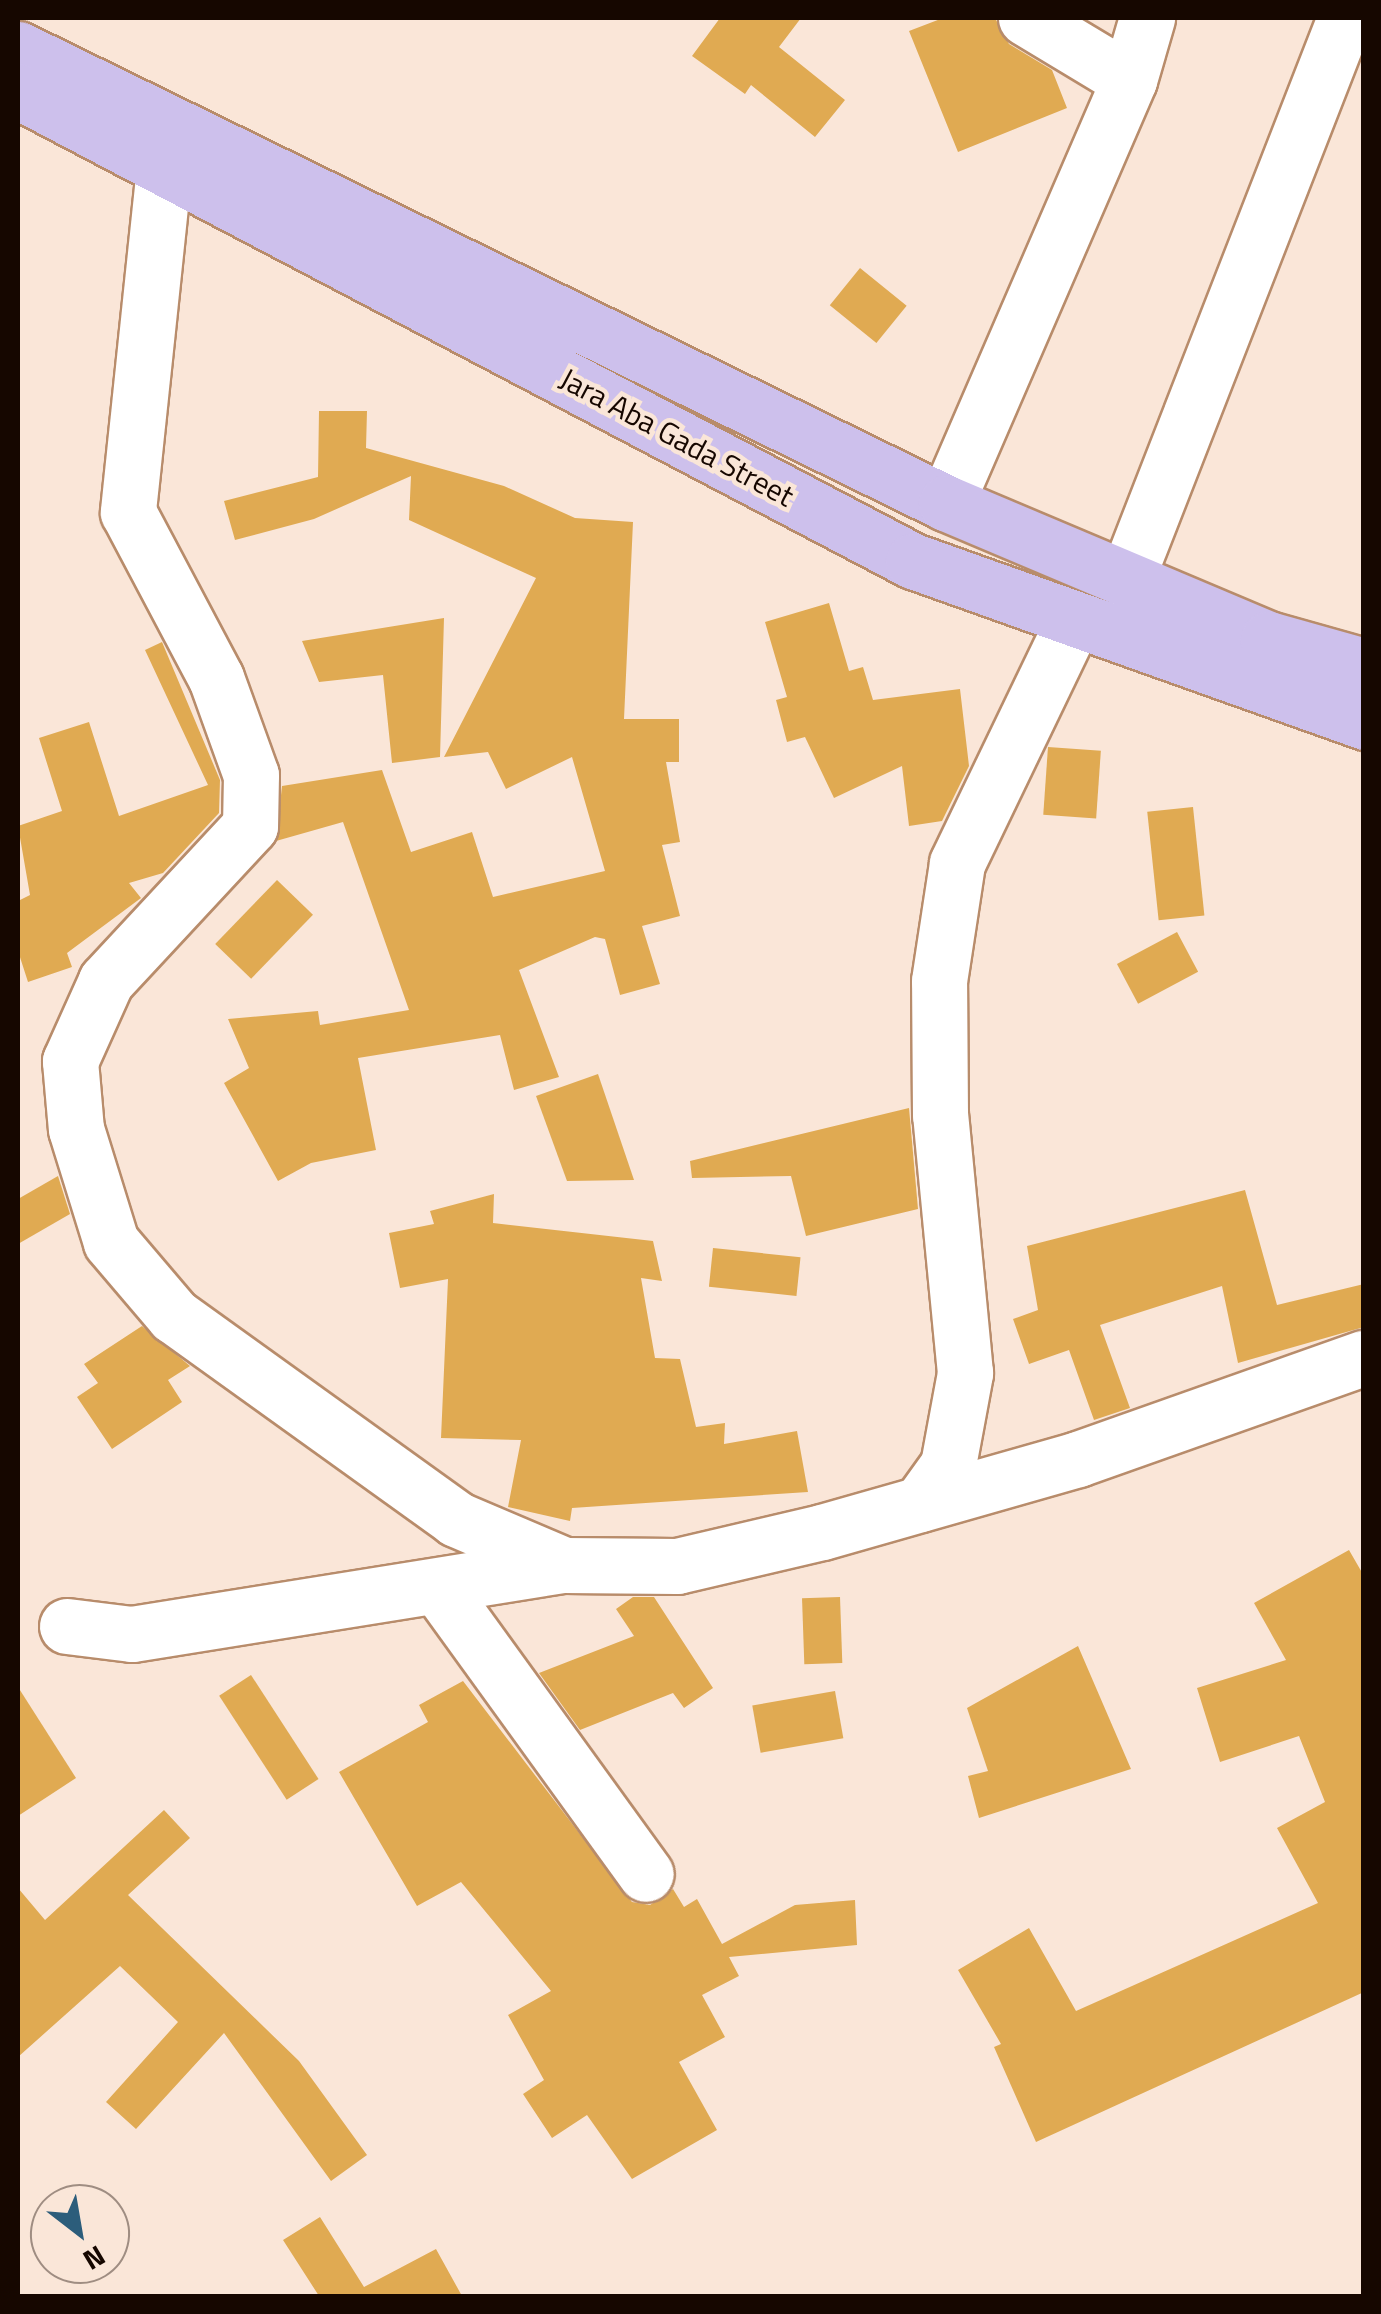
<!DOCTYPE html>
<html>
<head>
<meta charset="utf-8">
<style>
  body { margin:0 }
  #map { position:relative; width:1381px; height:2314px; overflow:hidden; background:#fae6d8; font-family:"Titillium Web",sans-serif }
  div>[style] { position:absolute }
  .building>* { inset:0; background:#e0aa52; transform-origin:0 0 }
  .roads { filter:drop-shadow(2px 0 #b88c6b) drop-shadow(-2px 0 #b88c6b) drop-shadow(0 2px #b88c6b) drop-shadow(0 -2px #b88c6b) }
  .minor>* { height:55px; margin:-27.5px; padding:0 27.5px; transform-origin:27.5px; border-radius:27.5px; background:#fff }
  .primary>* { height:55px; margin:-27.5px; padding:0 27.5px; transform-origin:27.5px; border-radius:27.5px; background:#cdc0ec }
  span { translate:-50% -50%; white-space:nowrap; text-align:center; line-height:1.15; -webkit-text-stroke:9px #fae6d8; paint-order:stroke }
  .street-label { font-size:30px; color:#160700 }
  .frame { position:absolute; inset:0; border:20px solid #160700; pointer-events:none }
  .north { position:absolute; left:30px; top:2184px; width:100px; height:100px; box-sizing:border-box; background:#fae6d8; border:2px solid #9f8d82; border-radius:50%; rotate:149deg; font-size:28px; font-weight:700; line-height:40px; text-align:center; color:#160700 }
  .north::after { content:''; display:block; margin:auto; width:35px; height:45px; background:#2c5d7b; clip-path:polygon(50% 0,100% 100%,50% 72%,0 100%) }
</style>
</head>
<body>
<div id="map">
  <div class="building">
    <div style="clip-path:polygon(720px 18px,801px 18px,779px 47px,845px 100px,815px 137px,751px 85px,745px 94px,692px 56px)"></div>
    <div style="clip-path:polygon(943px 18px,995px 18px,1009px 44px,1052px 70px,1067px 108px,958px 152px,909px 31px)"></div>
    <div style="left:860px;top:268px;width:60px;height:48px;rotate:39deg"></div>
    <div style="clip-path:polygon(319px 411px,367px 411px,366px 448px,504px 486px,575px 518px,633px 522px,624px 719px,679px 719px,679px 762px,666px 762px,680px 842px,662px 845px,680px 916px,642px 926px,660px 984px,620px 995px,605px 939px,595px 937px,519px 970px,559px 1077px,514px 1090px,500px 1035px,358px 1058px,376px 1150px,311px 1163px,278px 1181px,224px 1083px,249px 1068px,228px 1019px,318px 1011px,320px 1025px,409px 1010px,343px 822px,276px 841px,282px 786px,382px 770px,411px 852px,472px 832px,493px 897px,605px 871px,572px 757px,506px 789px,488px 752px,444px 757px,536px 578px,409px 520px,411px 476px,314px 519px,235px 540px,224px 501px,318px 477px)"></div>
    <div style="clip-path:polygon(829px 603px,849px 671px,863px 667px,873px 700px,960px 689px,969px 766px,942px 821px,909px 826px,902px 766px,834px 798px,805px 737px,787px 742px,776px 700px,787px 697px,765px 622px)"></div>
    <div style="clip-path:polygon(444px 618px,440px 757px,392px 763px,383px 675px,319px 682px,302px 641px)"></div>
    <div style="clip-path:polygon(162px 642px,220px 780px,219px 813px,163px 873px,129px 883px,141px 898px,67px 953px,72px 967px,28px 982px,18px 951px,18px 901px,30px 895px,18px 826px,62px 811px,39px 738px,89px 722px,119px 816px,208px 785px,145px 650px)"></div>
    <div style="left:1048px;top:747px;width:53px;height:68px;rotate:4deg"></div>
    <div style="left:1193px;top:807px;width:109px;height:46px;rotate:84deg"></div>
    <div style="left:277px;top:880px;width:50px;height:89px;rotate:44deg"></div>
    <div style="left:1177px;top:932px;width:45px;height:68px;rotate:62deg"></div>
    <div style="clip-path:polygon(598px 1074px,634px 1180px,567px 1181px,536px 1096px)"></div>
    <div style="clip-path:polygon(909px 1108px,918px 1209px,806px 1236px,791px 1176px,692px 1178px,690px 1161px)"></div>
    <div style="clip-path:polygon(58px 1176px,70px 1214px,18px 1244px,18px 1199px)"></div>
    <div style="clip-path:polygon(1245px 1190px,1277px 1305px,1364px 1284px,1364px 1327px,1238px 1363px,1222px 1286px,1100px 1325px,1130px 1408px,1094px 1420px,1069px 1350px,1029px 1364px,1013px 1319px,1038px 1310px,1027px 1246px)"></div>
    <div style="clip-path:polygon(494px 1194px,493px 1223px,653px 1241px,662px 1281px,641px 1278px,655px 1358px,680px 1359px,696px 1427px,725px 1423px,724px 1444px,797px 1431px,808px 1492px,572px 1508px,570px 1521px,508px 1507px,521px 1440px,441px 1438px,448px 1279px,400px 1288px,389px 1233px,434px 1224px,430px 1211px)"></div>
    <div style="left:713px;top:1248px;width:88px;height:39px;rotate:6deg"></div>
    <div style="clip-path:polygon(142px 1326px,190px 1366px,168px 1380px,182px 1402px,112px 1449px,77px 1397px,98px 1383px,84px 1364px)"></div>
    <div style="clip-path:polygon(1349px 1550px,1364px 1576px,1364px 1992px,1036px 2142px,994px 2047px,1001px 2044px,958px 1970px,1029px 1928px,1076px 2011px,1318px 1903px,1277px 1828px,1325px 1802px,1299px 1736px,1220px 1762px,1197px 1688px,1286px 1660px,1254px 1603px)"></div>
    <div style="clip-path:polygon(633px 1597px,654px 1597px,713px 1688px,684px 1708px,673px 1693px,580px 1730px,539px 1673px,634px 1636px,616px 1609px)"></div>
    <div style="left:840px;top:1597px;width:66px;height:38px;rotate:88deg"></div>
    <div style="clip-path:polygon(1078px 1646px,1131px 1769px,979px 1818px,968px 1776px,988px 1771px,967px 1708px)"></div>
    <div style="left:251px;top:1675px;width:124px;height:38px;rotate:57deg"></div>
    <div style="clip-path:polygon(463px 1681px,632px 1902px,650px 1905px,673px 1889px,684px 1907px,697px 1899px,722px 1944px,795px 1905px,855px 1900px,857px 1945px,729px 1957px,739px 1976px,702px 1995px,725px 2037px,679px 2062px,717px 2130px,632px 2179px,587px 2115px,552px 2138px,523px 2094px,544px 2080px,508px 2015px,551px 1991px,461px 1882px,417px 1906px,339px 1772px,428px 1722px,419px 1705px)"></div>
    <div style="clip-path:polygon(18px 1687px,76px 1778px,18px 1816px)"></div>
    <div style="left:835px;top:1691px;width:48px;height:84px;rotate:80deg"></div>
    <div style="clip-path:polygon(164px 1810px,190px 1838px,128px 1895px,299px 2061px,367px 2155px,331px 2181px,224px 2033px,136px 2129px,106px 2102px,178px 2022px,120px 1966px,18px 2057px,18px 1888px,45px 1920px)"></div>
    <div style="clip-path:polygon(320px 2217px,364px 2287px,436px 2249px,462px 2296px,319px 2296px,283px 2240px)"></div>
  </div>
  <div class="roads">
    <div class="minor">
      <div style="left:1026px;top:18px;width:120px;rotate:31deg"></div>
      <div style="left:164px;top:168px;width:346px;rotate:96deg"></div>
      <div style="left:128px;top:512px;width:188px;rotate:62.1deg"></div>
      <div style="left:216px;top:678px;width:103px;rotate:70.2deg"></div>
      <div style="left:251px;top:775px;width:51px;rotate:91.1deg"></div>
      <div style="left:250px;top:826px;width:212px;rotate:132.9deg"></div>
      <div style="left:106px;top:981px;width:88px;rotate:114.2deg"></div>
      <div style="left:70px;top:1061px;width:68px;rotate:85deg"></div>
      <div style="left:76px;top:1129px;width:118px;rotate:72.8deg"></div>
      <div style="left:111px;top:1242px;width:97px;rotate:49.6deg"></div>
      <div style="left:174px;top:1316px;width:347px;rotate:35.7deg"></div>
      <div style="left:456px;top:1519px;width:117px;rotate:23.1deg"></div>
      <div style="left:564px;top:1565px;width:113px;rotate:0.5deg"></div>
      <div style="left:677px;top:1566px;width:149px;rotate:-13.2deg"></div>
      <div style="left:822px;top:1532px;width:266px;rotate:-15.9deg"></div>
      <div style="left:1078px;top:1459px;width:303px;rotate:-19.5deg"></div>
      <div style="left:946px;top:503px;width:461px;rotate:-66.6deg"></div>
      <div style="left:1129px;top:80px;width:65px;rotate:-73.8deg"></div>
      <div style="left:1126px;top:580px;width:603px;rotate:-68.71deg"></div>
      <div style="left:920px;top:1504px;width:48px;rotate:-54.3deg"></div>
      <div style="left:948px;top:1465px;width:94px;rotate:-79.5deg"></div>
      <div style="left:965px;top:1373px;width:259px;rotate:-95.5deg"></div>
      <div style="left:940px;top:1115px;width:134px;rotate:-90.4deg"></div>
      <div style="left:939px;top:981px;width:119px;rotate:-81.3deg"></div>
      <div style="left:957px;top:863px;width:270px;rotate:-64.3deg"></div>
      <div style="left:438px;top:1587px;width:354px;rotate:54.1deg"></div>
      <div style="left:67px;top:1626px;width:65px;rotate:7deg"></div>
      <div style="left:132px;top:1634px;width:437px;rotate:-9.1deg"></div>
    </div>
    <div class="primary">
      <div style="left:18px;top:49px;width:1033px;rotate:26.07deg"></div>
      <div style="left:946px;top:503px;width:350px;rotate:22.9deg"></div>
      <div style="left:1268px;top:639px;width:100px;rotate:15.7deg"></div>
      <div style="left:18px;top:91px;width:1011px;rotate:27.71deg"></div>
      <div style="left:913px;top:561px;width:479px;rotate:19.6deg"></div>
    </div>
  </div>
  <div class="street-label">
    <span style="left:677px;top:437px;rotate:28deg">Jara Aba Gada Street</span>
  </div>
  <div class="frame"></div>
  <div class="north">N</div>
</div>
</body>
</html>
